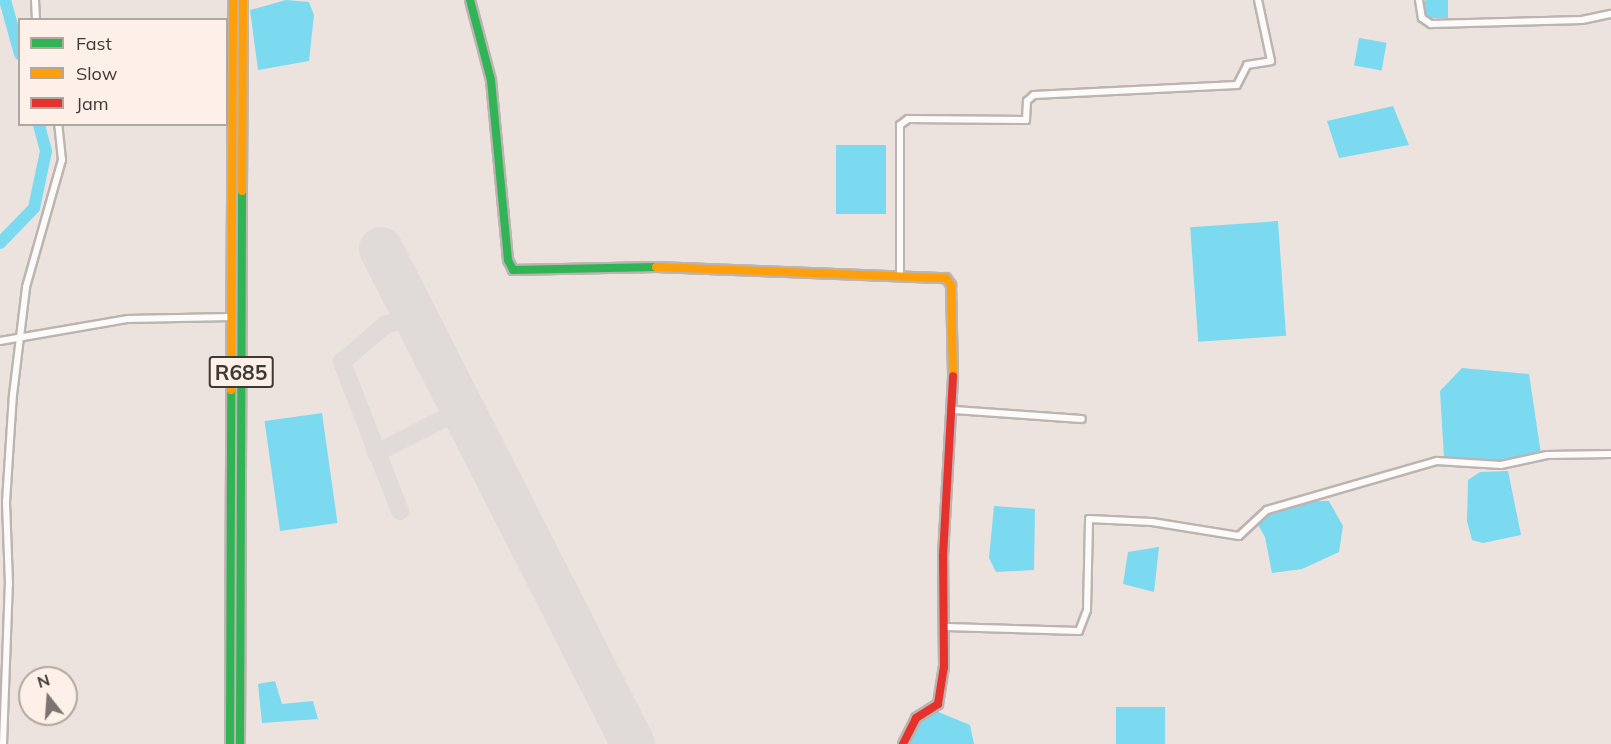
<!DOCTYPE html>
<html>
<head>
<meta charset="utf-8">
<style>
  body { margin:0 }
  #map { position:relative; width:1611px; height:744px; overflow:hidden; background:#ece3df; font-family:Mulish,sans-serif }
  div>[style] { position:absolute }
  .water>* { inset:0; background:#7bdaf0; transform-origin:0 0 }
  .river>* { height:12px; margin:-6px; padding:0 6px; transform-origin:6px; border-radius:6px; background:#7bdaf0 }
  .taxiway>* { height:18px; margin:-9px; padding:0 9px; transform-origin:9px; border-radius:9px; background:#e0dad8 }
  .runway>* { height:44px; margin:-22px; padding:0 22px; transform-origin:22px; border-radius:22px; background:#e0dad8 }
  .roads { filter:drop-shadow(2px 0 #bbb4b0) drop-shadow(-2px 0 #bbb4b0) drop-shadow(0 2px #bbb4b0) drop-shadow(0 -2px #bbb4b0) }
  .street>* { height:6px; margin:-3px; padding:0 3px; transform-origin:3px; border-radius:3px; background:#fcfbfa }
  .fast>* { height:8px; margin:-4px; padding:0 4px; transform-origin:4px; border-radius:4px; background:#30b455 }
  .slow>* { height:8px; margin:-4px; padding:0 4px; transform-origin:4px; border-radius:4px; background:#ff9f0a }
  .jam>* { height:8px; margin:-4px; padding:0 4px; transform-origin:4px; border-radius:4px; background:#e5322d }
  span { translate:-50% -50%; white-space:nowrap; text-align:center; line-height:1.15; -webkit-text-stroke:5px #fdf0e9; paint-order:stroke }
  .shield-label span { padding:2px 4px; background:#fdf0e9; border:2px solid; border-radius:4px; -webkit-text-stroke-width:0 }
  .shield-label { font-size:21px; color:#3f3935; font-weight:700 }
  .legend { position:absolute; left:18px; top:18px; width:210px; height:108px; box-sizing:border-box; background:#fdf0e9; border:2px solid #b1a7a1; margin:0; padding:8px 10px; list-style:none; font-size:18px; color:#3f3935 }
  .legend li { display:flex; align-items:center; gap:12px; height:30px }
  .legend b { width:30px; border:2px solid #b1a7a1 }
  .north { position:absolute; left:18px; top:666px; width:60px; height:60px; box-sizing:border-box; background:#fdf0e9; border:2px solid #b1a7a1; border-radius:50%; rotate:343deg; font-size:16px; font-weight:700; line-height:24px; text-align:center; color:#3f3935 }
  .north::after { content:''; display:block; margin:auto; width:21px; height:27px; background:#7c7470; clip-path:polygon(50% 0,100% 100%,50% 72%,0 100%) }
</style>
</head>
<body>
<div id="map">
  <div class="water">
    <div style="clip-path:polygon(286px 0,309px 2px,314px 15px,309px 61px,258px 70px,250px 10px)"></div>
    <div style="left:1425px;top:0;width:23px;height:18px"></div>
    <div style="left:1359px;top:38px;width:28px;height:28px;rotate:10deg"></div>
    <div style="clip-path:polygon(1393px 106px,1409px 145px,1339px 158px,1327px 121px)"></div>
    <div style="left:836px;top:145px;width:50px;height:69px"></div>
    <div style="left:1278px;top:221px;width:115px;height:88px;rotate:86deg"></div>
    <div style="clip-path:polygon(1462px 368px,1529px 374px,1541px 454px,1487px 462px,1444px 458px,1440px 391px)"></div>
    <div style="left:322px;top:413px;width:111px;height:58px;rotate:82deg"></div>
    <div style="clip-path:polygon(1508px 471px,1521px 535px,1483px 543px,1472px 540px,1467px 521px,1468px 480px,1480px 472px)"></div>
    <div style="clip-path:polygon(1316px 501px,1329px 501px,1343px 526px,1339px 552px,1302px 569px,1272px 573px,1265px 537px,1257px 523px,1265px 515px)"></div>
    <div style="clip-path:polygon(994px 506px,1035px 509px,1034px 570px,996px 572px,989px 558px)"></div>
    <div style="clip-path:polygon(1159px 547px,1154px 592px,1123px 584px,1128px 552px)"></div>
    <div style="clip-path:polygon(275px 681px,282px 704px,313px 701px,318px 719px,262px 723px,258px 684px)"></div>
    <div style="left:1116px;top:707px;width:49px;height:37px"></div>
    <div style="clip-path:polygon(936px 711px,970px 725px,974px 744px,906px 744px,919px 720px)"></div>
  </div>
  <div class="river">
    <div style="left:5px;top:0;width:56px;rotate:74.5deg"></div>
    <div style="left:0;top:243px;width:49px;rotate:-45.8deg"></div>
    <div style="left:34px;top:208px;width:58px;rotate:-78.1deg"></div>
    <div style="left:46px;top:151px;width:28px;rotate:-105deg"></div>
  </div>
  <div class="taxiway">
    <div style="left:376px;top:453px;width:97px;rotate:-26.8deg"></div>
    <div style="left:400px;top:511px;width:160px;rotate:-111.3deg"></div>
    <div style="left:342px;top:362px;width:57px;rotate:-40.7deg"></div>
    <div style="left:385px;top:325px;width:22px;rotate:-16deg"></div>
    <div style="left:406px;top:319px;width:13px;rotate:13deg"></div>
  </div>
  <div class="runway">
    <div style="left:381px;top:249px;width:555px;rotate:63.02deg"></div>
  </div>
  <div class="roads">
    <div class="street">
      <div style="left:35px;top:0;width:20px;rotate:87deg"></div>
      <div style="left:1419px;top:0;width:18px;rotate:81deg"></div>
      <div style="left:1422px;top:18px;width:11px;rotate:34deg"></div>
      <div style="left:1431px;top:24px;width:151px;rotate:-1.5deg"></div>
      <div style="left:1582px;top:20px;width:30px;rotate:-12deg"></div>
      <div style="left:900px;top:276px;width:151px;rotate:-90deg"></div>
      <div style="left:900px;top:125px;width:10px;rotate:-37deg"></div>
      <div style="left:908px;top:119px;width:118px;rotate:0.5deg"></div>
      <div style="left:1026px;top:120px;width:19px;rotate:-87deg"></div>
      <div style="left:1027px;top:101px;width:9px;rotate:-41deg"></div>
      <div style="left:1034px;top:95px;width:203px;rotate:-2.8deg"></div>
      <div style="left:1237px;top:85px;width:22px;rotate:-63deg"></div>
      <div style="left:1247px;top:65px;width:24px;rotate:-9deg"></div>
      <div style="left:1271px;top:61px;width:62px;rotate:-102deg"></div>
      <div style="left:0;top:341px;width:130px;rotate:-9.8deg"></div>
      <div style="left:128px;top:319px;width:103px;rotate:-1.1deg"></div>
      <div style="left:954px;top:410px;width:128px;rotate:4deg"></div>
      <div style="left:947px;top:627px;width:132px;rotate:1.7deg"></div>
      <div style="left:1079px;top:631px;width:22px;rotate:-69deg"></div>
      <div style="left:1087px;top:610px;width:91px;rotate:-88.7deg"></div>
      <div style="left:1089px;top:519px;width:63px;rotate:2.7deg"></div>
      <div style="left:1152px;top:522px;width:88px;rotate:9.1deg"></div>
      <div style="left:1239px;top:536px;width:38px;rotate:-43deg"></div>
      <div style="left:1267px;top:510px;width:177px;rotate:-16.1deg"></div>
      <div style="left:1437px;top:461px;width:64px;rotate:3.6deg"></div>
      <div style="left:1501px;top:465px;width:47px;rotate:-12.3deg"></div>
      <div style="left:1547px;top:455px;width:64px;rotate:-0.9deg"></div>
      <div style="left:3px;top:744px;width:160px;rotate:-87.9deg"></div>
      <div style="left:9px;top:584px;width:82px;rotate:-92.1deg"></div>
      <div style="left:6px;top:502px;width:107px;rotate:-86.3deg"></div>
      <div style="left:13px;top:395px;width:109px;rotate:-83.1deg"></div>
      <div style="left:26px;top:287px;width:132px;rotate:-74.2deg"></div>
      <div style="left:62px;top:160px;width:36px;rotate:-96deg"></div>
    </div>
    <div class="fast">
      <div style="left:470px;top:0;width:83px;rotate:75.3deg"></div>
      <div style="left:491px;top:80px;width:181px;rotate:84.6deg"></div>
      <div style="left:508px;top:260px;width:11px;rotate:63deg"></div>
      <div style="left:513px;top:270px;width:143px;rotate:-1.2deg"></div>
      <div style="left:230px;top:744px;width:354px;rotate:-89.8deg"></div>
      <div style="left:240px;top:744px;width:553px;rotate:-89.79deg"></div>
    </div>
    <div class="slow">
      <div style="left:242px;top:191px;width:191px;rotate:-89.7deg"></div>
      <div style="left:656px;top:267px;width:290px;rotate:2.2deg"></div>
      <div style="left:946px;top:278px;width:9px;rotate:54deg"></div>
      <div style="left:951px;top:285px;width:91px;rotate:88.7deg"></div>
      <div style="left:231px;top:390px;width:390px;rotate:-89.7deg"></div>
    </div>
    <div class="jam">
      <div style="left:903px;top:744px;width:29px;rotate:-63deg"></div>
      <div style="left:916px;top:718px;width:26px;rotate:-32deg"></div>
      <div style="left:938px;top:704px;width:37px;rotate:-81deg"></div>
      <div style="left:944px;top:667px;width:111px;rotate:-90.5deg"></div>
      <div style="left:943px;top:556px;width:180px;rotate:-86.8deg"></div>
    </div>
  </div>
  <div class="shield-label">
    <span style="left:241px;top:372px">R685</span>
  </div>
  <ul class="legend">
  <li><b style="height:8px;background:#30b455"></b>Fast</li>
  <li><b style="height:8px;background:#ff9f0a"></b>Slow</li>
  <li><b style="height:8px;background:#e5322d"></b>Jam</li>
  </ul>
  <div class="north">N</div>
</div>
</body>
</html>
